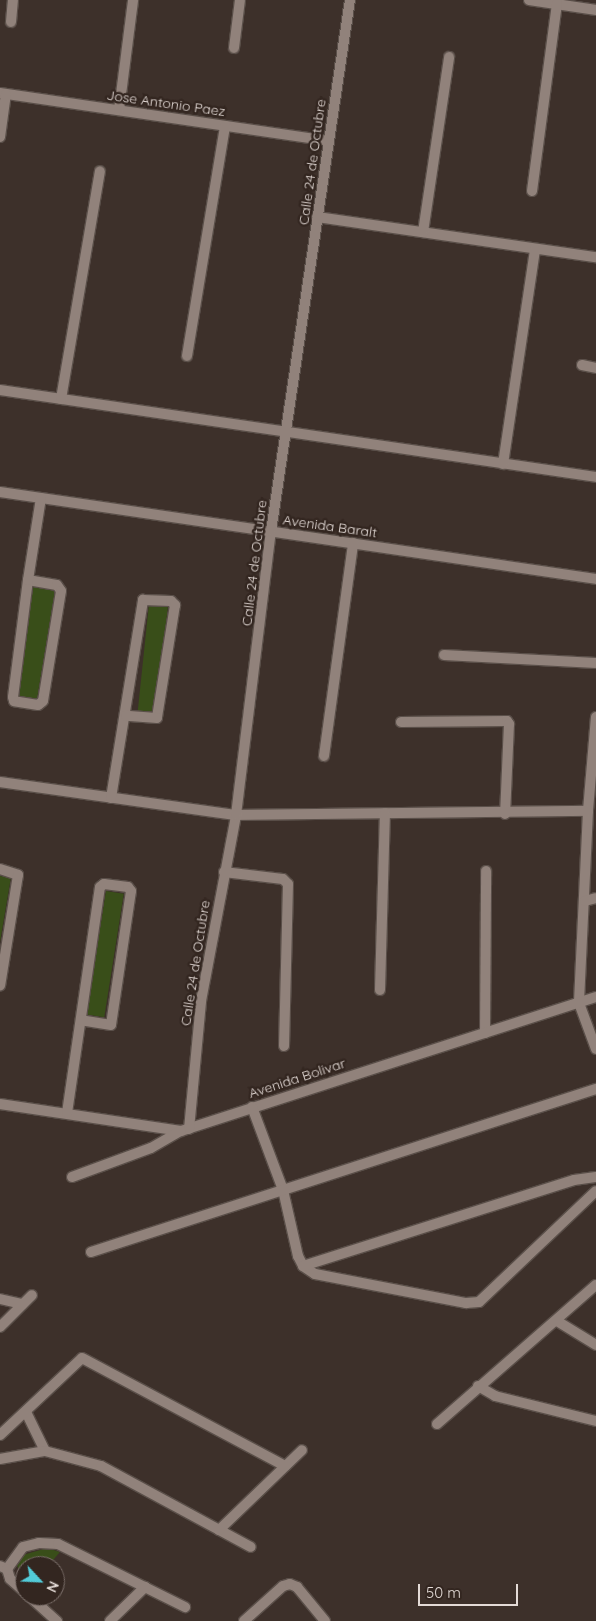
<!DOCTYPE html>
<html>
<head>
<meta charset="utf-8">
<style>
  body { margin:0 }
  #map { position:relative; width:596px; height:1621px; overflow:hidden; background:#3d302a; font-family:Quicksand,sans-serif }
  div>[style] { position:absolute }
  .green>* { inset:0; background:#394e19; transform-origin:0 0 }
  .roads { filter:drop-shadow(1px 0 #5a4f49) drop-shadow(-1px 0 #5a4f49) drop-shadow(0 1px #5a4f49) drop-shadow(0 -1px #5a4f49) }
  .street>* { height:10px; margin:-5px; padding:0 5px; transform-origin:5px; border-radius:5px; background:#91827b }
  span { translate:-50% -50%; white-space:nowrap; text-align:center; line-height:1.15; -webkit-text-stroke:5px #332620; paint-order:stroke }
  .street-label { font-size:14px; color:#e4dbd7 }
  .north { position:absolute; left:15px; top:1556px; width:50px; height:50px; box-sizing:border-box; background:#332620; border:1px solid #7a6e69; border-radius:50%; rotate:115deg; font-size:14px; font-weight:700; line-height:20px; text-align:center; color:#e4dbd7 }
  .north::after { content:''; display:block; margin:auto; width:18px; height:22px; background:#52cbd8; clip-path:polygon(50% 0,100% 100%,50% 72%,0 100%) }
  .scale { position:absolute; left:418px; top:1584px; width:100px; height:22px; box-sizing:border-box; border:2px solid #e4dbd7; border-top:0; padding-left:6px; font-size:15px; line-height:18px; white-space:nowrap; color:#e4dbd7; -webkit-text-stroke:4px #332620; paint-order:stroke }
</style>
</head>
<body>
<div id="map">
  <div class="green">
    <div style="clip-path:polygon(33px 586px,55px 591px,37px 699px,18px 696px)"></div>
    <div style="left:149px;top:604px;width:19px;height:108px;rotate:6deg"></div>
    <div style="clip-path:polygon(0 876px,11px 877px,0 942px)"></div>
    <div style="left:106px;top:891px;width:18px;height:125px;rotate:9deg"></div>
    <div style="clip-path:polygon(47px 1548px,60px 1552px,48px 1566px,25px 1566px,25px 1580px,15px 1562px,23px 1555px)"></div>
  </div>
  <div class="roads">
    <div class="street">
      <div style="left:529px;top:0;width:68px;rotate:8.5deg"></div>
      <div style="left:11px;top:22px;width:22px;rotate:-85deg"></div>
      <div style="left:234px;top:48px;width:48px;rotate:-82.9deg"></div>
      <div style="left:0;top:93px;width:332px;rotate:8.3deg"></div>
      <div style="left:119px;top:110px;width:111px;rotate:-82.7deg"></div>
      <div style="left:0;top:137px;width:43px;rotate:-82.1deg"></div>
      <div style="left:532px;top:191px;width:189px;rotate:-82.4deg"></div>
      <div style="left:317px;top:217px;width:282px;rotate:8.2deg"></div>
      <div style="left:423px;top:232px;width:177px;rotate:-81.5deg"></div>
      <div style="left:187px;top:356px;width:233px;rotate:-80.6deg"></div>
      <div style="left:582px;top:365px;width:14px;rotate:12deg"></div>
      <div style="left:0;top:390px;width:602px;rotate:8.3deg"></div>
      <div style="left:61px;top:399px;width:231px;rotate:-80.3deg"></div>
      <div style="left:503px;top:464px;width:217px;rotate:-81.5deg"></div>
      <div style="left:0;top:492px;width:602px;rotate:8.3deg"></div>
      <div style="left:28px;top:580px;width:29px;rotate:10deg"></div>
      <div style="left:57px;top:585px;width:7px;rotate:56deg"></div>
      <div style="left:61px;top:591px;width:111px;rotate:99.3deg"></div>
      <div style="left:43px;top:701px;width:6px;rotate:141deg"></div>
      <div style="left:38px;top:705px;width:24px;rotate:-171deg"></div>
      <div style="left:14px;top:701px;width:4px;rotate:-104deg"></div>
      <div style="left:13px;top:697px;width:118px;rotate:-82.7deg"></div>
      <div style="left:28px;top:580px;width:83px;rotate:-81deg"></div>
      <div style="left:444px;top:655px;width:152px;rotate:3deg"></div>
      <div style="left:596px;top:717px;width:94px;rotate:94.9deg"></div>
      <div style="left:588px;top:811px;width:192px;rotate:92.7deg"></div>
      <div style="left:579px;top:1003px;width:49px;rotate:69.7deg"></div>
      <div style="left:401px;top:722px;width:106px;rotate:-0.5deg"></div>
      <div style="left:507px;top:721px;width:4px;rotate:56deg"></div>
      <div style="left:509px;top:724px;width:90px;rotate:92.5deg"></div>
      <div style="left:324px;top:756px;width:215px;rotate:-82.2deg"></div>
      <div style="left:0;top:782px;width:238px;rotate:8deg"></div>
      <div style="left:236px;top:815px;width:352px;rotate:-0.7deg"></div>
      <div style="left:111px;top:798px;width:201px;rotate:-80.8deg"></div>
      <div style="left:143px;top:600px;width:28px;rotate:2deg"></div>
      <div style="left:171px;top:601px;width:6px;rotate:45deg"></div>
      <div style="left:175px;top:605px;width:114px;rotate:99.1deg"></div>
      <div style="left:157px;top:718px;width:31px;rotate:-176deg"></div>
      <div style="left:0;top:869px;width:19px;rotate:18deg"></div>
      <div style="left:18px;top:875px;width:112px;rotate:99.2deg"></div>
      <div style="left:224px;top:872px;width:59px;rotate:6.8deg"></div>
      <div style="left:283px;top:879px;width:7px;rotate:45deg"></div>
      <div style="left:288px;top:884px;width:162px;rotate:91.4deg"></div>
      <div style="left:585px;top:901px;width:11px;rotate:-15deg"></div>
      <div style="left:380px;top:990px;width:177px;rotate:-88.4deg"></div>
      <div style="left:485px;top:1033px;width:162px;rotate:-89.6deg"></div>
      <div style="left:0;top:1104px;width:183px;rotate:8.5deg"></div>
      <div style="left:181px;top:1131px;width:436px;rotate:-17.9deg"></div>
      <div style="left:252px;top:1107px;width:89px;rotate:69.5deg"></div>
      <div style="left:283px;top:1190px;width:68px;rotate:77.2deg"></div>
      <div style="left:298px;top:1256px;width:11px;rotate:63deg"></div>
      <div style="left:303px;top:1266px;width:14px;rotate:34deg"></div>
      <div style="left:315px;top:1274px;width:154px;rotate:10.9deg"></div>
      <div style="left:466px;top:1303px;width:13px;rotate:-4deg"></div>
      <div style="left:479px;top:1302px;width:161px;rotate:-43.5deg"></div>
      <div style="left:67px;top:1113px;width:228px;rotate:-81.7deg"></div>
      <div style="left:100px;top:887px;width:5px;rotate:-37deg"></div>
      <div style="left:104px;top:884px;width:24px;rotate:7deg"></div>
      <div style="left:128px;top:887px;width:5px;rotate:53deg"></div>
      <div style="left:131px;top:891px;width:135px;rotate:98.5deg"></div>
      <div style="left:111px;top:1025px;width:30px;rotate:-171deg"></div>
      <div style="left:189px;top:1129px;width:129px;rotate:-84.6deg"></div>
      <div style="left:201px;top:1001px;width:189px;rotate:-79.3deg"></div>
      <div style="left:236px;top:815px;width:286px;rotate:-83deg"></div>
      <div style="left:271px;top:531px;width:537px;rotate:-81.54deg"></div>
      <div style="left:72px;top:1177px;width:84px;rotate:-20.2deg"></div>
      <div style="left:151px;top:1148px;width:34px;rotate:-30deg"></div>
      <div style="left:91px;top:1252px;width:531px;rotate:-17.89deg"></div>
      <div style="left:303px;top:1266px;width:284px;rotate:-17.6deg"></div>
      <div style="left:574px;top:1180px;width:22px;rotate:-8deg"></div>
      <div style="left:0;top:1299px;width:23px;rotate:13deg"></div>
      <div style="left:557px;top:1321px;width:46px;rotate:31.6deg"></div>
      <div style="left:0;top:1327px;width:45px;rotate:-45deg"></div>
      <div style="left:478px;top:1386px;width:20px;rotate:30deg"></div>
      <div style="left:495px;top:1396px;width:104px;rotate:13.9deg"></div>
      <div style="left:26px;top:1412px;width:43px;rotate:64deg"></div>
      <div style="left:437px;top:1424px;width:211px;rotate:-41.2deg"></div>
      <div style="left:0;top:1435px;width:112px;rotate:-43.2deg"></div>
      <div style="left:82px;top:1358px;width:230px;rotate:28deg"></div>
      <div style="left:0;top:1459px;width:46px;rotate:-10.1deg"></div>
      <div style="left:45px;top:1451px;width:58px;rotate:15deg"></div>
      <div style="left:101px;top:1466px;width:170px;rotate:28.4deg"></div>
      <div style="left:219px;top:1530px;width:115px;rotate:-43.9deg"></div>
      <div style="left:0;top:1566px;width:8px;rotate:23deg"></div>
      <div style="left:7px;top:1569px;width:27px;rotate:-54deg"></div>
      <div style="left:23px;top:1547px;width:16px;rotate:-14deg"></div>
      <div style="left:39px;top:1543px;width:19px;rotate:3deg"></div>
      <div style="left:58px;top:1544px;width:142px;rotate:26.4deg"></div>
      <div style="left:7px;top:1569px;width:10px;rotate:73deg"></div>
      <div style="left:10px;top:1579px;width:20px;rotate:41deg"></div>
      <div style="left:29px;top:1596px;width:38px;rotate:42deg"></div>
      <div style="left:110px;top:1621px;width:49px;rotate:-44.2deg"></div>
      <div style="left:244px;top:1621px;width:52px;rotate:-41.9deg"></div>
      <div style="left:283px;top:1586px;width:7px;rotate:-16deg"></div>
      <div style="left:290px;top:1584px;width:8px;rotate:23deg"></div>
      <div style="left:297px;top:1587px;width:44px;rotate:50.5deg"></div>
    </div>
  </div>
  <div class="street-label">
    <span style="left:166px;top:103px;rotate:8deg">Jose Antonio Paez</span>
    <span style="left:312px;top:162px;rotate:-82deg">Calle 24 de Octubre</span>
    <span style="left:330px;top:526px;rotate:8deg">Avenida Baralt</span>
    <span style="left:254px;top:563px;rotate:-83deg">Calle 24 de Octubre</span>
    <span style="left:195px;top:963px;rotate:-81deg">Calle 24 de Octubre</span>
    <span style="left:297px;top:1078px;rotate:-18deg">Avenida Bolivar</span>
  </div>
  <div class="north">N</div>
  <div class="scale">50 m</div>
</div>
</body>
</html>
